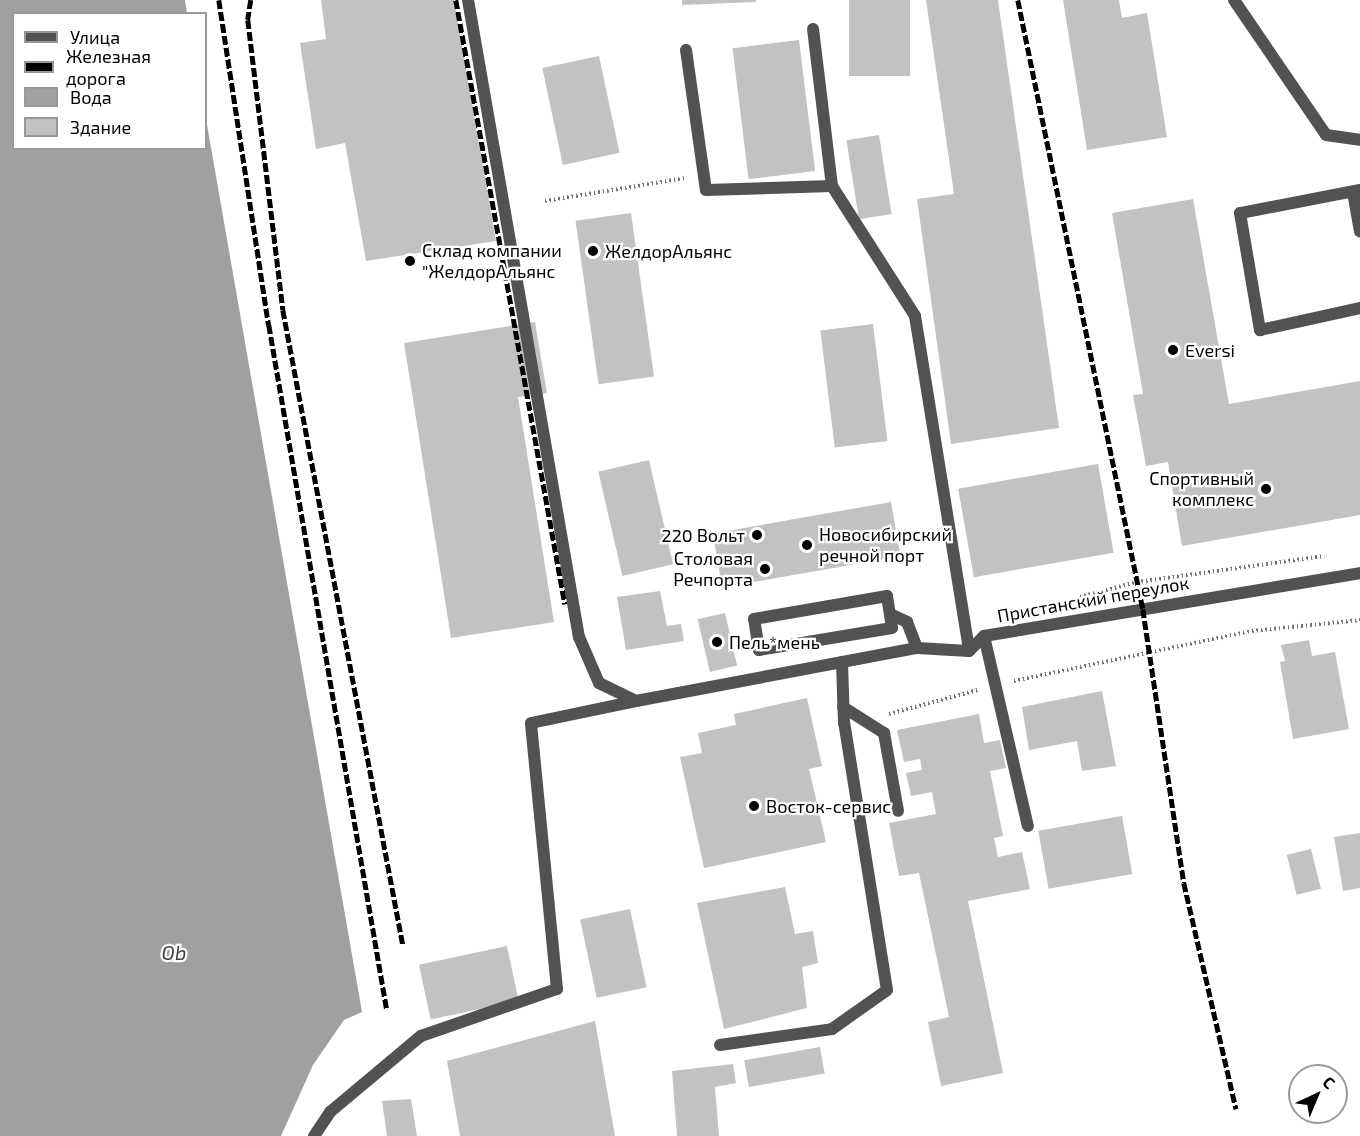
<!DOCTYPE html>
<html>
<head>
<meta charset="utf-8">
<style>
  body { margin:0 }
  #map { position:relative; width:1360px; height:1136px; overflow:hidden; background:#fff; font-family:"Exo 2",sans-serif }
  div>[style] { position:absolute }
  .water>* { inset:0; background:#a0a0a0 }
  .building>* { inset:0; background:#c2c2c2; transform-origin:0 0 }
  .path>* { height:4px; margin-top:-2px; transform-origin:0; background:repeating-linear-gradient(90deg,#747474 0 1.5px,transparent 0 4.5px) }
  .lane>* { height:12px; margin:-6px; padding:0 6px; transform-origin:6px; border-radius:6px; background:#525252 }
  .street>* { height:12px; margin:-6px; padding:0 6px; transform-origin:6px; border-radius:6px; background:#525252 }
  .rail>* { height:4.5px; margin-top:-2.25px; transform-origin:0; background:repeating-linear-gradient(90deg,#000 0 9px,transparent 0 12px) }
  .dots>* { width:16px; height:16px; translate:-50% -50%; box-sizing:border-box; border:3px solid #fff; border-radius:50% }
  span { translate:-50% -50%; white-space:nowrap; text-align:center; line-height:1.15; -webkit-text-stroke:4.5px #fff; paint-order:stroke }
  .poi-label { font-size:18px; color:#000 }
  .left { translate:0 -50%; text-align:left }
  .right { translate:-100% -50%; text-align:right }
  .street-label { font-size:18px; color:#000 }
  .water-label { font-size:20px; color:#414141; font-style:italic }
  .legend { position:absolute; left:12px; top:12px; width:195px; height:138px; box-sizing:border-box; background:#fff; border:2px solid #999; margin:0; padding:8px 10px; list-style:none; font-size:18px; color:#000 }
  .legend li { display:flex; align-items:center; gap:12px; height:30px }
  .legend b { width:30px; border:2px solid #999 }
  .north { position:absolute; left:1288px; top:1064px; width:60px; height:60px; box-sizing:border-box; background:#fff; border:2px solid #999; border-radius:50%; rotate:44deg; font-size:16px; font-weight:700; line-height:24px; text-align:center; color:#000 }
  .north::after { content:''; display:block; margin:auto; width:21px; height:27px; background:#000; clip-path:polygon(50% 0,100% 100%,50% 72%,0 100%) }
</style>
</head>
<body>
<div id="map">
  <div class="water">
    <div style="clip-path:polygon(0 0,185px 0,187px 13px,14px 14px,14px 148px,206px 148px,206px 119px,362px 1012px,344px 1020px,313px 1065px,281px 1136px,0 1136px)"></div>
  </div>
  <div class="building">
    <div style="clip-path:polygon(321px 0,454px 0,496px 241px,366px 261px,345px 143px,316px 149px,300px 43px,326px 39px)"></div>
    <div style="clip-path:polygon(682px 0,756px 0,756px 2px,682px 5px)"></div>
    <div style="left:849px;top:0;width:61px;height:76px"></div>
    <div style="clip-path:polygon(926px 0,998px 0,1059px 428px,951px 444px,917px 199px,954px 194px)"></div>
    <div style="clip-path:polygon(1063px 0,1119px 0,1122px 18px,1147px 13px,1167px 137px,1087px 150px)"></div>
    <div style="left:799px;top:40px;width:132px;height:67px;rotate:83deg"></div>
    <div style="left:599px;top:56px;width:99px;height:58px;rotate:78deg"></div>
    <div style="left:879px;top:135px;width:80px;height:33px;rotate:81deg"></div>
    <div style="clip-path:polygon(1193px 199px,1229px 404px,1360px 381px,1360px 515px,1182px 546px,1168px 462px,1146px 466px,1133px 395px,1143px 394px,1112px 213px)"></div>
    <div style="left:631px;top:213px;width:165px;height:56px;rotate:82deg"></div>
    <div style="clip-path:polygon(535px 322px,547px 393px,518px 397px,554px 622px,451px 638px,404px 343px)"></div>
    <div style="left:873px;top:324px;width:118px;height:53px;rotate:83deg"></div>
    <div style="left:649px;top:460px;width:107px;height:52px;rotate:77deg"></div>
    <div style="left:1098px;top:464px;width:90px;height:142px;rotate:80deg"></div>
    <div style="left:891px;top:502px;width:55px;height:181px;rotate:80deg"></div>
    <div style="clip-path:polygon(660px 591px,667px 626px,681px 624px,684px 641px,626px 650px,617px 597px)"></div>
    <div style="left:725px;top:613px;width:54px;height:28px;rotate:77deg"></div>
    <div style="clip-path:polygon(1309px 640px,1312px 656px,1335px 652px,1349px 729px,1293px 739px,1280px 662px,1285px 661px,1281px 645px)"></div>
    <div style="clip-path:polygon(1102px 691px,1116px 766px,1082px 771px,1077px 741px,1029px 750px,1022px 707px)"></div>
    <div style="clip-path:polygon(807px 698px,822px 766px,809px 769px,826px 842px,704px 868px,680px 757px,702px 753px,698px 733px,736px 725px,734px 714px)"></div>
    <div style="clip-path:polygon(979px 714px,984px 743px,1000px 740px,1006px 768px,990px 771px,1003px 836px,994px 838px,998px 857px,1022px 852px,1030px 889px,968px 901px,1003px 1073px,941px 1086px,928px 1022px,949px 1017px,919px 873px,899px 876px,889px 823px,936px 814px,932px 792px,911px 796px,906px 773px,922px 770px,920px 759px,904px 762px,897px 730px)"></div>
    <div style="left:1122px;top:816px;width:59px;height:85px;rotate:80deg"></div>
    <div style="clip-path:polygon(1360px 833px,1360px 888px,1343px 891px,1334px 837px)"></div>
    <div style="left:1311px;top:849px;width:41px;height:25px;rotate:76deg"></div>
    <div style="clip-path:polygon(785px 887px,795px 934px,813px 931px,818px 963px,802px 967px,807px 1008px,724px 1029px,697px 903px)"></div>
    <div style="left:630px;top:909px;width:80px;height:51px;rotate:78deg"></div>
    <div style="left:507px;top:946px;width:56px;height:90px;rotate:78deg"></div>
    <div style="clip-path:polygon(595px 1021px,615px 1136px,460px 1136px,447px 1061px)"></div>
    <div style="left:820px;top:1047px;width:27px;height:77px;rotate:80deg"></div>
    <div style="clip-path:polygon(733px 1064px,736px 1083px,715px 1087px,719px 1136px,677px 1136px,672px 1071px)"></div>
    <div style="clip-path:polygon(411px 1099px,417px 1136px,387px 1136px,382px 1101px)"></div>
  </div>
  <div class="path">
    <div style="left:545px;top:201px;width:143px;rotate:-9.3deg"></div>
    <div style="left:1080px;top:597px;width:59px;rotate:-14.7deg"></div>
    <div style="left:1137px;top:582px;width:189px;rotate:-7.9deg"></div>
    <div style="left:1014px;top:681px;width:243px;rotate:-11.9deg"></div>
    <div style="left:1252px;top:631px;width:109px;rotate:-5.8deg"></div>
    <div style="left:889px;top:714px;width:92px;rotate:-15.1deg"></div>
  </div>
  <div class="lane">
    <div style="left:1234px;top:0;width:163px;rotate:55.7deg"></div>
    <div style="left:1326px;top:135px;width:34px;rotate:8deg"></div>
    <div style="left:813px;top:29px;width:158px;rotate:83.1deg"></div>
    <div style="left:832px;top:186px;width:154px;rotate:57.4deg"></div>
    <div style="left:915px;top:316px;width:339px;rotate:80.8deg"></div>
    <div style="left:686px;top:50px;width:141px;rotate:81.9deg"></div>
    <div style="left:706px;top:190px;width:126px;rotate:-1.8deg"></div>
    <div style="left:1360px;top:190px;width:122px;rotate:169.1deg"></div>
    <div style="left:1240px;top:213px;width:119px;rotate:80.3deg"></div>
    <div style="left:1260px;top:330px;width:102px;rotate:-12.4deg"></div>
    <div style="left:1353px;top:192px;width:40px;rotate:80deg"></div>
    <div style="left:887px;top:596px;width:32px;rotate:81deg"></div>
    <div style="left:892px;top:628px;width:135px;rotate:170.6deg"></div>
    <div style="left:759px;top:650px;width:31px;rotate:-99deg"></div>
    <div style="left:754px;top:619px;width:135px;rotate:-9.8deg"></div>
    <div style="left:890px;top:614px;width:19px;rotate:25deg"></div>
    <div style="left:907px;top:622px;width:28px;rotate:69deg"></div>
    <div style="left:984px;top:636px;width:195px;rotate:77deg"></div>
    <div style="left:843px;top:707px;width:49px;rotate:32.4deg"></div>
    <div style="left:884px;top:733px;width:79px;rotate:79.8deg"></div>
    <div style="left:720px;top:1045px;width:113px;rotate:-8.1deg"></div>
    <div style="left:832px;top:1029px;width:67px;rotate:-35.3deg"></div>
    <div style="left:887px;top:990px;width:270px;rotate:-99.1deg"></div>
    <div style="left:844px;top:723px;width:61px;rotate:-91.9deg"></div>
    <div style="left:314px;top:1136px;width:29px;rotate:-56deg"></div>
    <div style="left:330px;top:1112px;width:119px;rotate:-39.9deg"></div>
    <div style="left:421px;top:1036px;width:144px;rotate:-19.1deg"></div>
    <div style="left:557px;top:989px;width:267px;rotate:-95.6deg"></div>
    <div style="left:531px;top:723px;width:107px;rotate:-11.8deg"></div>
  </div>
  <div class="street">
    <div style="left:468px;top:0;width:647px;rotate:80.12deg"></div>
    <div style="left:579px;top:637px;width:50px;rotate:66.5deg"></div>
    <div style="left:599px;top:683px;width:41px;rotate:25.9deg"></div>
    <div style="left:636px;top:701px;width:286px;rotate:-10.7deg"></div>
    <div style="left:917px;top:648px;width:52px;rotate:3.3deg"></div>
    <div style="left:969px;top:651px;width:21px;rotate:-45deg"></div>
    <div style="left:984px;top:636px;width:381px;rotate:-9.5deg"></div>
  </div>
  <div class="rail">
    <div style="left:219px;top:0;width:329px;rotate:81.3deg"></div>
    <div style="left:269px;top:325px;width:695px;rotate:80.23deg"></div>
    <div style="left:251px;top:0;width:20px;rotate:99deg"></div>
    <div style="left:248px;top:20px;width:292px;rotate:83.1deg"></div>
    <div style="left:283px;top:310px;width:646px;rotate:79.3deg"></div>
    <div style="left:456px;top:0;width:614px;rotate:79.77deg"></div>
    <div style="left:1018px;top:0;width:622px;rotate:78.4deg"></div>
    <div style="left:1143px;top:609px;width:277px;rotate:81.5deg"></div>
    <div style="left:1184px;top:883px;width:232px;rotate:77deg"></div>
  </div>
  <div class="dots">
    <div style="left:593px;top:251px;background:#000"></div>
    <div style="left:410px;top:261px;background:#000"></div>
    <div style="left:1173px;top:350px;background:#000"></div>
    <div style="left:1266px;top:489px;background:#000"></div>
    <div style="left:757px;top:535px;background:#000"></div>
    <div style="left:807px;top:545px;background:#000"></div>
    <div style="left:765px;top:569px;background:#000"></div>
    <div style="left:717px;top:642px;background:#000"></div>
    <div style="left:754px;top:806px;background:#000"></div>
  </div>
  <div class="poi-label">
    <span class="left" style="left:422px;top:261px">Склад компании<br>"ЖелдорАльянс</span>
    <span class="left" style="left:605px;top:251px">ЖелдорАльянс</span>
    <span class="left" style="left:1185px;top:350px">Eversi</span>
    <span class="right" style="left:1254px;top:489px">Спортивный<br>комплекс</span>
    <span class="right" style="left:745px;top:535px">220 Вольт</span>
    <span class="left" style="left:819px;top:545px">Новосибирский<br>речной порт</span>
    <span class="right" style="left:753px;top:569px">Столовая<br>Речпорта</span>
    <span class="left" style="left:729px;top:642px">Пель*мень</span>
    <span class="left" style="left:766px;top:806px">Восток-сервис</span>
  </div>
  <div class="street-label">
    <span style="left:1093px;top:599px;rotate:-10deg">Пристанский переулок</span>
  </div>
  <div class="water-label">
    <span style="left:174px;top:952px">Ob</span>
  </div>
  <ul class="legend">
  <li><b style="height:8px;background:#525252"></b>Улица</li>
  <li><b style="height:8px;background:#000"></b>Железная дорога</li>
  <li><b style="height:16px;background:#a0a0a0"></b>Вода</li>
  <li><b style="height:16px;background:#c2c2c2"></b>Здание</li>
  </ul>
  <div class="north">С</div>
</div>
</body>
</html>
